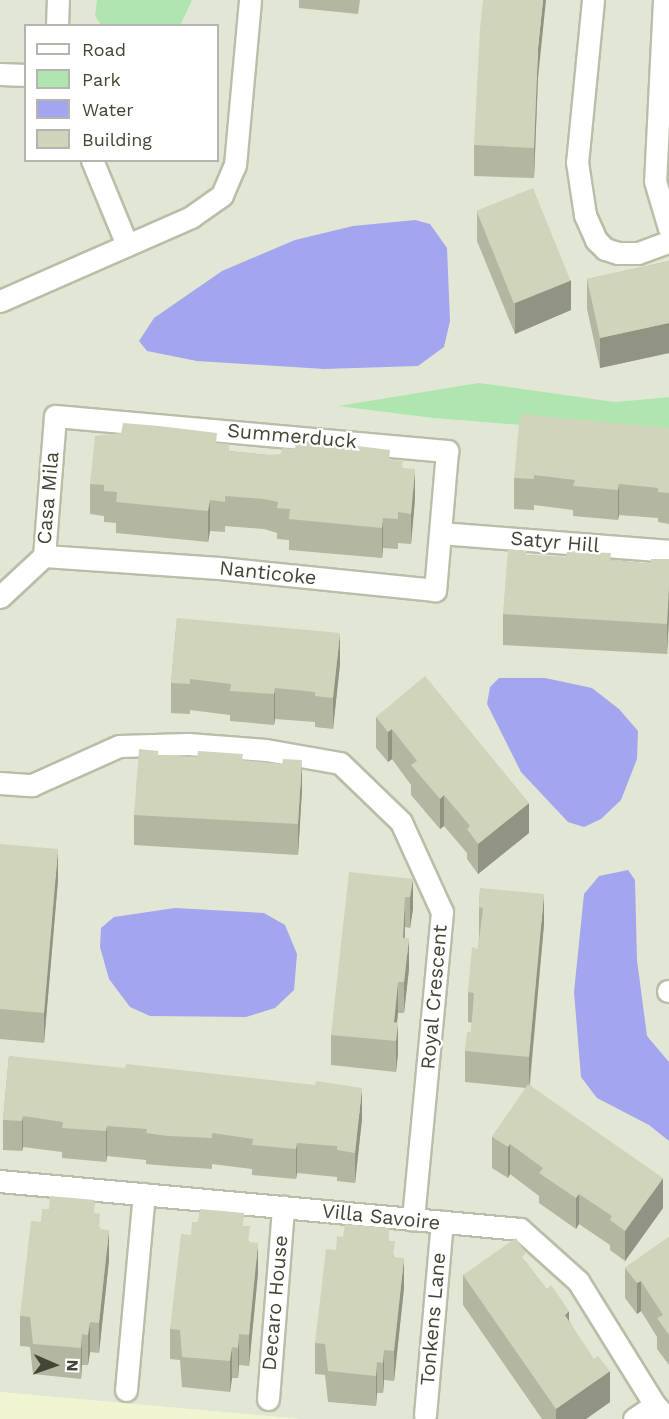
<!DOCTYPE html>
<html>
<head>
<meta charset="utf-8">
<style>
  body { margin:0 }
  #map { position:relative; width:669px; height:1419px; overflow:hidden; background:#eff2e6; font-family:"Work Sans",sans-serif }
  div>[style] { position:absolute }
  .residential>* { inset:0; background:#e2e6d4 }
  .commercial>* { inset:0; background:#f0f4d1 }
  .green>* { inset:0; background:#afe6af }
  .water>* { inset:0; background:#a3a6ee }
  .roads { filter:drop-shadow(2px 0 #b9bea9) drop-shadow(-2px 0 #b9bea9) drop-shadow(0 2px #b9bea9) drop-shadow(0 -2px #b9bea9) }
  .minor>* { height:21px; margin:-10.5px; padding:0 10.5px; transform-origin:10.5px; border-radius:10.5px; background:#fff }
  .wall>* { inset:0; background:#b3b6a1 }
  .shaded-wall>* { inset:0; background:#929483 }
  .building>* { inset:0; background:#d0d4bb; transform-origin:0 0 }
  span { translate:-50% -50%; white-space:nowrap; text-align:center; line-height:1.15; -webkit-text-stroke:4.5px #fff; paint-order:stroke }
  .street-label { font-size:20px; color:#434535 }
  .legend { position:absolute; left:24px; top:24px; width:195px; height:138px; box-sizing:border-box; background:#fff; border:2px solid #b4b5ae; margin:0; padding:8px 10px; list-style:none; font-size:18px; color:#434535 }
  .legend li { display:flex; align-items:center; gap:12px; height:30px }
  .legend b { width:30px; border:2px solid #b4b5ae }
  .north { position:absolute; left:24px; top:1335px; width:60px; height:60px; -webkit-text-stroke:4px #fff; paint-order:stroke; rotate:92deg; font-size:16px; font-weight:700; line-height:24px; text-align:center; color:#434535 }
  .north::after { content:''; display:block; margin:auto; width:21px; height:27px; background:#434535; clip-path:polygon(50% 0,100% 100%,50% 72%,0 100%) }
</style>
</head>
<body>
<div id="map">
  <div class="residential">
    <div style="clip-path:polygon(0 0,97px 0,95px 16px,101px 25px,26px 26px,26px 160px,218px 160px,218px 26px,180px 25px,192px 0,669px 0,669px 397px,615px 402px,479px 384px,341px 406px,433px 418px,669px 437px,669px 1419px,300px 1419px,0 1392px)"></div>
  </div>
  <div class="commercial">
    <div style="clip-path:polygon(0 1392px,300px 1419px,0 1419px)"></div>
  </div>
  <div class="green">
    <div style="clip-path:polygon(97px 0,192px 0,180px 26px,101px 25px,95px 16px)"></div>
    <div style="clip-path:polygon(479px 383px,615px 402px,669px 397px,669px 437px,433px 418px,338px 406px)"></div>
  </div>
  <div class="water">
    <div style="clip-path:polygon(415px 220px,430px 224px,447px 248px,450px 321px,444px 347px,418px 366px,324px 369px,197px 361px,147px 351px,139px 341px,154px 318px,222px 271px,295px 240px,353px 226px)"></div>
    <div style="clip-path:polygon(499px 678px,545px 678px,592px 688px,619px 709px,638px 731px,637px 759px,621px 800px,601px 819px,584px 827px,568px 822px,521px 772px,487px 704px,490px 687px)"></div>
    <div style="clip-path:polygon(628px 870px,635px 880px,637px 960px,647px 1036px,669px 1062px,669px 1141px,649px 1125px,597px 1098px,581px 1077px,574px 992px,584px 894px,599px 876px)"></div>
    <div style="clip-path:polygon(175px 908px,264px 913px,285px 925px,297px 954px,294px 990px,275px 1008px,246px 1017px,150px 1016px,130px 1007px,109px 979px,100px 947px,101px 928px,114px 917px)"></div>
  </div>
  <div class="roads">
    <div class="minor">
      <div style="left:593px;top:0;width:163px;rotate:95.6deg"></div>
      <div style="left:577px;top:162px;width:54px;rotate:81.4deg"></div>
      <div style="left:585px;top:215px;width:27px;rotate:66deg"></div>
      <div style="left:596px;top:240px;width:13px;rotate:45deg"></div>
      <div style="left:605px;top:249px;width:14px;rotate:17deg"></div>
      <div style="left:618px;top:253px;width:20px"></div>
      <div style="left:638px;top:253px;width:33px;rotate:-20deg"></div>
      <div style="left:664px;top:0;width:181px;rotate:92.8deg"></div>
      <div style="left:655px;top:181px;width:49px;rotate:73.4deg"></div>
      <div style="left:57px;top:26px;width:26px;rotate:-88deg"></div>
      <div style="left:0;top:74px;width:26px;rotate:2deg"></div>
      <div style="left:92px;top:160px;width:92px;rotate:67.6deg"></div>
      <div style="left:0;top:301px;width:209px;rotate:-23.7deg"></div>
      <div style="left:191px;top:217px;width:38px;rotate:-35deg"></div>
      <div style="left:222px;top:195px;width:33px;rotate:-67deg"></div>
      <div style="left:235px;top:165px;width:166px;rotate:-84.8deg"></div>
      <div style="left:441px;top:533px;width:229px;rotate:4.5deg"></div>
      <div style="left:0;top:597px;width:60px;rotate:-43deg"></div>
      <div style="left:44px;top:556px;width:140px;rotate:-85.5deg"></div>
      <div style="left:55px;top:416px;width:394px;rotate:5.1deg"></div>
      <div style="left:447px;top:451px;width:140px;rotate:94.9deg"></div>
      <div style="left:435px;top:590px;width:217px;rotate:-174.2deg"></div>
      <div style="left:219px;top:568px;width:175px;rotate:-176.1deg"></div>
      <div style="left:0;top:783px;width:32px;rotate:4deg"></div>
      <div style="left:32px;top:785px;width:95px;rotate:-24.1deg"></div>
      <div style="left:119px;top:746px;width:69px;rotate:-1.7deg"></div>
      <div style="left:188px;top:744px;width:78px;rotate:4.4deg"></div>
      <div style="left:266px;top:750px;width:75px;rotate:10deg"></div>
      <div style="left:340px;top:763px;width:85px;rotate:44deg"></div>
      <div style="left:401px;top:822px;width:99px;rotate:65.5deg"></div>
      <div style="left:442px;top:912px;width:309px;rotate:95.4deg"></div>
      <div style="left:668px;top:991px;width:1px"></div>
      <div style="left:0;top:1181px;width:522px;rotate:5.27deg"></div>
      <div style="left:520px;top:1229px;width:78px;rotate:41.9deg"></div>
      <div style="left:578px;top:1281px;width:146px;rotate:58.2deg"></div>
      <div style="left:655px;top:1405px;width:19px;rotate:47deg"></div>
      <div style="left:126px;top:1390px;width:197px;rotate:-84.8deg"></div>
      <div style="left:268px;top:1399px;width:193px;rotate:-85.5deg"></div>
      <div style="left:425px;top:1415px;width:194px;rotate:-85deg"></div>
      <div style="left:634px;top:1419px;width:25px;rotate:-34deg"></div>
    </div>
  </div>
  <div class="wall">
    <div style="clip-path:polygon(299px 0,360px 0,358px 14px,299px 8px)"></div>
    <div style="clip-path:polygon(538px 78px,534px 178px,474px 176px,474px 145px)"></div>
    <div style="clip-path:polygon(477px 211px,571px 310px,515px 334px,477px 241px)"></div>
    <div style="clip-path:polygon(669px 261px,669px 353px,600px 368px,587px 309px,587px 279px)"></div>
    <div style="clip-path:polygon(669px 428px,669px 524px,658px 522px,658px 518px,619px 515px,618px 520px,573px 516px,573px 510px,534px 505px,534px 510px,514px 509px,514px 478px)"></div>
    <div style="clip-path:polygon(217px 443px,229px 451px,268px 455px,390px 460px,403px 468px,415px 499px,411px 544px,398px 543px,398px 549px,383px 548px,382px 558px,289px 550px,289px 540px,277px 539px,277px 533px,264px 529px,225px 526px,225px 532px,210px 531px,208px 542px,116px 533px,116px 523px,104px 522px,104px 516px,90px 514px,90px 484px)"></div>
    <div style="clip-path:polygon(527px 555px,611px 560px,651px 564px,669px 559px,669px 617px,667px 654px,503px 645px,503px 614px)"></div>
    <div style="clip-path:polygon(177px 618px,340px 664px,333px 729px,315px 727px,315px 722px,275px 719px,274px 725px,230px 721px,230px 715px,190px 710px,190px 714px,171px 713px,171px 683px)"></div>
    <div style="clip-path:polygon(376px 717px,529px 833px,478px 874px,467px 859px,467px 853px,444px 826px,440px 829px,411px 795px,411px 785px,392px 759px,388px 762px,376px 748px)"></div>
    <div style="clip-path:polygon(158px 755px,243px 760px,282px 764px,302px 790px,298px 855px,134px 845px,134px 815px)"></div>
    <div style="clip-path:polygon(0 844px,58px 880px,44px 1043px,0 1039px)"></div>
    <div style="clip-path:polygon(413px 879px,413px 909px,410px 928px,405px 927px,405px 938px,409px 969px,404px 1013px,398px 1013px,397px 1022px,398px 1053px,396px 1072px,331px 1065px,331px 1035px)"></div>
    <div style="clip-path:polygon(480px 888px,544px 924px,530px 1085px,663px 1208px,625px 1261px,610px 1250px,610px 1245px,579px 1224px,576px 1229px,539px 1203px,539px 1196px,510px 1174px,508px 1178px,492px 1168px,492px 1137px,526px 1088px,465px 1082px,465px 1051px,471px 1032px,472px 1023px,468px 1022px,468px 992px,478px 949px,479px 938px,479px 907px)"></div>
    <div style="clip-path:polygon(9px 1056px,362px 1119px,355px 1183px,337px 1181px,337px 1177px,297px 1173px,296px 1179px,252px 1175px,252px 1169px,212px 1164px,212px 1169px,168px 1166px,146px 1164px,146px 1160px,107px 1156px,106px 1162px,62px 1158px,62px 1152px,23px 1147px,22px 1151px,3px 1150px,3px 1120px)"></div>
    <div style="clip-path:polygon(95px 1213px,109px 1260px,99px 1353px,90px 1352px,88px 1365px,82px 1365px,81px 1379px,33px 1374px,30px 1347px,20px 1346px,20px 1316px,41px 1222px)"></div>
    <div style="clip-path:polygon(244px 1226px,258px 1273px,249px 1366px,239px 1365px,238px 1378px,232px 1378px,230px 1392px,182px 1387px,180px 1360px,170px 1359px,170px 1329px,191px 1235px)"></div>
    <div style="clip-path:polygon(669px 1237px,669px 1365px,657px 1349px,657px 1337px,641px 1311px,637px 1314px,625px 1298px,625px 1268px)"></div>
    <div style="clip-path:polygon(389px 1241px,404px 1288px,394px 1381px,384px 1380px,383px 1393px,377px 1393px,376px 1406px,328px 1402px,325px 1375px,315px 1374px,315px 1343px,336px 1250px)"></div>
    <div style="clip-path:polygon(526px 1262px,569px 1320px,610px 1402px,586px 1419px,542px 1419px,463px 1305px,463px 1275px)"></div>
  </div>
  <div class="shaded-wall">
    <div style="clip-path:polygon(543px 0,546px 0,538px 78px,534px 178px,534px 148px,538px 48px)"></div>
    <div style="clip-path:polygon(571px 280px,571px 310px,515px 334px,515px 303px)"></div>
    <div style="clip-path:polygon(669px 323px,669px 353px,600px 368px,600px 338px)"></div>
    <div style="clip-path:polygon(415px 469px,415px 499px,411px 544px,411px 514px)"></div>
    <div style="clip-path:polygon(619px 484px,619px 515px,618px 520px,618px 490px)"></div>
    <div style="clip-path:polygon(210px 500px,210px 531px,208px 542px,208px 511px)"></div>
    <div style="clip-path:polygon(383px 518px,383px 548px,382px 558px,382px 528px)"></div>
    <div style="clip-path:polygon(669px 586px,669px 617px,667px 654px,667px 624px)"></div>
    <div style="clip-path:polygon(340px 633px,340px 664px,333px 729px,333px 698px)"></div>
    <div style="clip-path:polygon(275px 688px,275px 719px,274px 725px,274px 694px)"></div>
    <div style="clip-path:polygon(392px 729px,392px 759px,388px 762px,388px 732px)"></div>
    <div style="clip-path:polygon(302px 760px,302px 790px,298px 855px,298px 824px)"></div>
    <div style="clip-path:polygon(444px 795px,444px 826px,440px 829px,440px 799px)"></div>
    <div style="clip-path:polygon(529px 803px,529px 833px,478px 874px,478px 844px)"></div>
    <div style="clip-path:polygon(58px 849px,58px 880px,44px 1043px,44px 1013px)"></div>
    <div style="clip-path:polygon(413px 879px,413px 909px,410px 928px,410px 897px)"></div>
    <div style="clip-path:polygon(544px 894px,544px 924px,529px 1088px,529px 1057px)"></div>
    <div style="clip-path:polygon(405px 897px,405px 927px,403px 968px,403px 938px)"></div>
    <div style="clip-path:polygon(409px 938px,409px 969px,404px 1013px,404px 982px)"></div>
    <div style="clip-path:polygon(398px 982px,398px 1013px,395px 1041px,394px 1022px)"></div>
    <div style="clip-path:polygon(398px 1023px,398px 1053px,396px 1072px,396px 1041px)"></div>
    <div style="clip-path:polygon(362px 1088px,362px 1119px,355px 1183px,355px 1153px)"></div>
    <div style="clip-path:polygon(23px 1116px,23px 1147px,22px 1151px,22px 1121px)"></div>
    <div style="clip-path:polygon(107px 1126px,107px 1156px,106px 1162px,106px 1131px)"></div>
    <div style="clip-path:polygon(297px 1143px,297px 1173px,296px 1179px,296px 1149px)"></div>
    <div style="clip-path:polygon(510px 1144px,510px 1174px,508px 1178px,508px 1147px)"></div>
    <div style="clip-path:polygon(663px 1178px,663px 1208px,625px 1261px,625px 1231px)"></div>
    <div style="clip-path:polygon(579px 1194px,579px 1224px,576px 1229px,576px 1198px)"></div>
    <div style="clip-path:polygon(109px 1230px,109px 1260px,99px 1353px,99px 1323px)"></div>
    <div style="clip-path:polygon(258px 1243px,258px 1273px,249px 1366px,249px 1335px)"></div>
    <div style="clip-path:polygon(404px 1258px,404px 1288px,394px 1381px,394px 1351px)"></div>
    <div style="clip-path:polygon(641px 1281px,641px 1311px,637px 1314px,637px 1283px)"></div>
    <div style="clip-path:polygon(569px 1311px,569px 1341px,565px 1315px)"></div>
    <div style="clip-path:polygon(90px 1322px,90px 1352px,88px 1365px,88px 1335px)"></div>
    <div style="clip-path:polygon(82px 1334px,82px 1365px,81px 1379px,81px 1348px)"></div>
    <div style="clip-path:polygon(239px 1334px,239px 1365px,238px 1378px,238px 1348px)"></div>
    <div style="clip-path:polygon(232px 1347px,232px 1378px,230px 1392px,230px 1361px)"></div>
    <div style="clip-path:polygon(384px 1350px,384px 1380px,383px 1393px,383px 1363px)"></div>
    <div style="clip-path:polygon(377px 1362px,377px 1393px,376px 1406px,376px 1376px)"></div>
    <div style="clip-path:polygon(610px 1371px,610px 1402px,586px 1419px,556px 1419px,556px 1409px)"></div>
  </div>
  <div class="building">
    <div style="clip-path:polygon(483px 0,543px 0,538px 48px,534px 148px,474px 145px,480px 29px)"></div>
    <div style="left:533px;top:188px;width:100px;height:61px;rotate:68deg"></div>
    <div style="clip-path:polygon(669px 261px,669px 323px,600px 338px,587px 279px)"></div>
    <div style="clip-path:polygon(520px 414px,669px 428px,669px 493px,658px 492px,658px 488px,619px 484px,618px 490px,573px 486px,575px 480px,534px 475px,534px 479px,514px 478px)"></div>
    <div style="clip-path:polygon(123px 423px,159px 426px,217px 433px,216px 443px,229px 444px,229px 451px,268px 455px,281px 454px,282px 448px,295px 449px,296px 440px,333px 443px,390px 450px,389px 460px,403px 461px,402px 468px,415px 469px,411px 514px,398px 512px,398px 519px,383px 518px,382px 528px,289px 519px,290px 509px,277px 508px,278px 502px,264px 499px,225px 496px,225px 502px,210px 500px,208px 511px,116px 502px,117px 492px,104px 491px,104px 485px,90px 484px,95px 436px,121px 433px)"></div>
    <div style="clip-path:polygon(508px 549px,527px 551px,526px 555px,566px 557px,567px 551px,611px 553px,610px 560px,651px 564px,651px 559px,669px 559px,669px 586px,667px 624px,503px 614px)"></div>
    <div style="clip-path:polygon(177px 618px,340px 633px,333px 698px,315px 696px,315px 692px,275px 688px,274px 694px,230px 691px,231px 684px,190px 679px,190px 684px,171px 683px)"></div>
    <div style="clip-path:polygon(425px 676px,529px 803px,478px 844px,467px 829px,470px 826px,444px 795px,440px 799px,411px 765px,417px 761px,392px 729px,388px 732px,376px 717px)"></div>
    <div style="clip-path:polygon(139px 749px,158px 751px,158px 755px,197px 757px,198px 751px,243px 754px,242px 760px,282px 764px,283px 759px,302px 760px,298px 824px,134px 815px)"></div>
    <div style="clip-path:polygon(0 844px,58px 849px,44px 1013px,0 1009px)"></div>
    <div style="clip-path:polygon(349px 872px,413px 879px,410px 897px,405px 897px,403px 938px,409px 938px,404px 982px,398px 982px,394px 1022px,398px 1023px,396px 1041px,331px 1035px)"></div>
    <div style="clip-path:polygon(480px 888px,544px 894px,529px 1057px,465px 1051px,467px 1032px,471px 1032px,474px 993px,468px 992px,472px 947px,478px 949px,483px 908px,479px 907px)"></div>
    <div style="clip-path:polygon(9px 1056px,125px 1068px,126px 1064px,315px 1085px,316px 1081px,362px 1088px,355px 1153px,337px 1150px,337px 1146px,297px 1143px,296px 1149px,252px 1145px,253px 1139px,212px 1133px,212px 1138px,168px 1136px,146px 1133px,147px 1129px,107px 1126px,106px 1131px,62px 1128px,63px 1122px,23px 1116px,22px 1121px,3px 1120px)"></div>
    <div style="clip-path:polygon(528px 1084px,663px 1178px,625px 1231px,610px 1220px,612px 1216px,579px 1194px,576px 1198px,539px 1173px,543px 1168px,510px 1144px,508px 1147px,492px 1137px)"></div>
    <div style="clip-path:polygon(50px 1196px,95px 1200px,94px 1213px,100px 1214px,99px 1229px,109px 1230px,99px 1323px,90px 1322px,88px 1335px,82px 1334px,81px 1348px,33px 1344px,30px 1317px,20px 1316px,31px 1221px,41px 1222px,42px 1209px,49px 1209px)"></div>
    <div style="clip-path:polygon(200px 1209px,244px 1213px,243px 1226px,250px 1226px,248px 1242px,258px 1243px,249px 1335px,239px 1334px,238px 1348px,232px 1347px,230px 1361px,182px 1357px,180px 1330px,170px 1329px,181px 1234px,191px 1235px,192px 1222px,198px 1222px)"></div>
    <div style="clip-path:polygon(345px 1224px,389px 1228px,389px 1241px,395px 1241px,393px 1257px,404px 1258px,394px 1351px,384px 1350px,383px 1363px,377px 1362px,376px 1376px,328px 1371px,325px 1344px,315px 1343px,326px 1249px,336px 1250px,337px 1236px,343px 1237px)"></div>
    <div style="clip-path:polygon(669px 1237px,669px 1335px,657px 1318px,663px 1315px,641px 1281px,637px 1283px,625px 1268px)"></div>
    <div style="clip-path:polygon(516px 1238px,526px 1254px,522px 1257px,547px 1289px,551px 1285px,569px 1311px,565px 1315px,594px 1359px,598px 1356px,610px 1371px,556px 1409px,463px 1275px)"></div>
  </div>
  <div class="street-label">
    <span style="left:292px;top:436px;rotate:5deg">Summerduck</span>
    <span style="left:48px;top:498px;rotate:-85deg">Casa Mila</span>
    <span style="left:555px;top:542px;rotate:5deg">Satyr Hill</span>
    <span style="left:268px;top:573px;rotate:6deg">Nanticoke</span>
    <span style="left:434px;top:997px;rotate:-85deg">Royal Crescent</span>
    <span style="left:381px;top:1217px;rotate:6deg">Villa Savoire</span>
    <span style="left:275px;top:1303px;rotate:-85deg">Decaro House</span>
    <span style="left:433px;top:1319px;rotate:-85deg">Tonkens Lane</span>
  </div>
  <ul class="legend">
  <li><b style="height:8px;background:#fff"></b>Road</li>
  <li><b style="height:16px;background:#afe6af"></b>Park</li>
  <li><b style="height:16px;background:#a3a6ee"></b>Water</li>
  <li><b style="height:16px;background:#d0d4bb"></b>Building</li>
  </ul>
  <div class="north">N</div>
</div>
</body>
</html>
